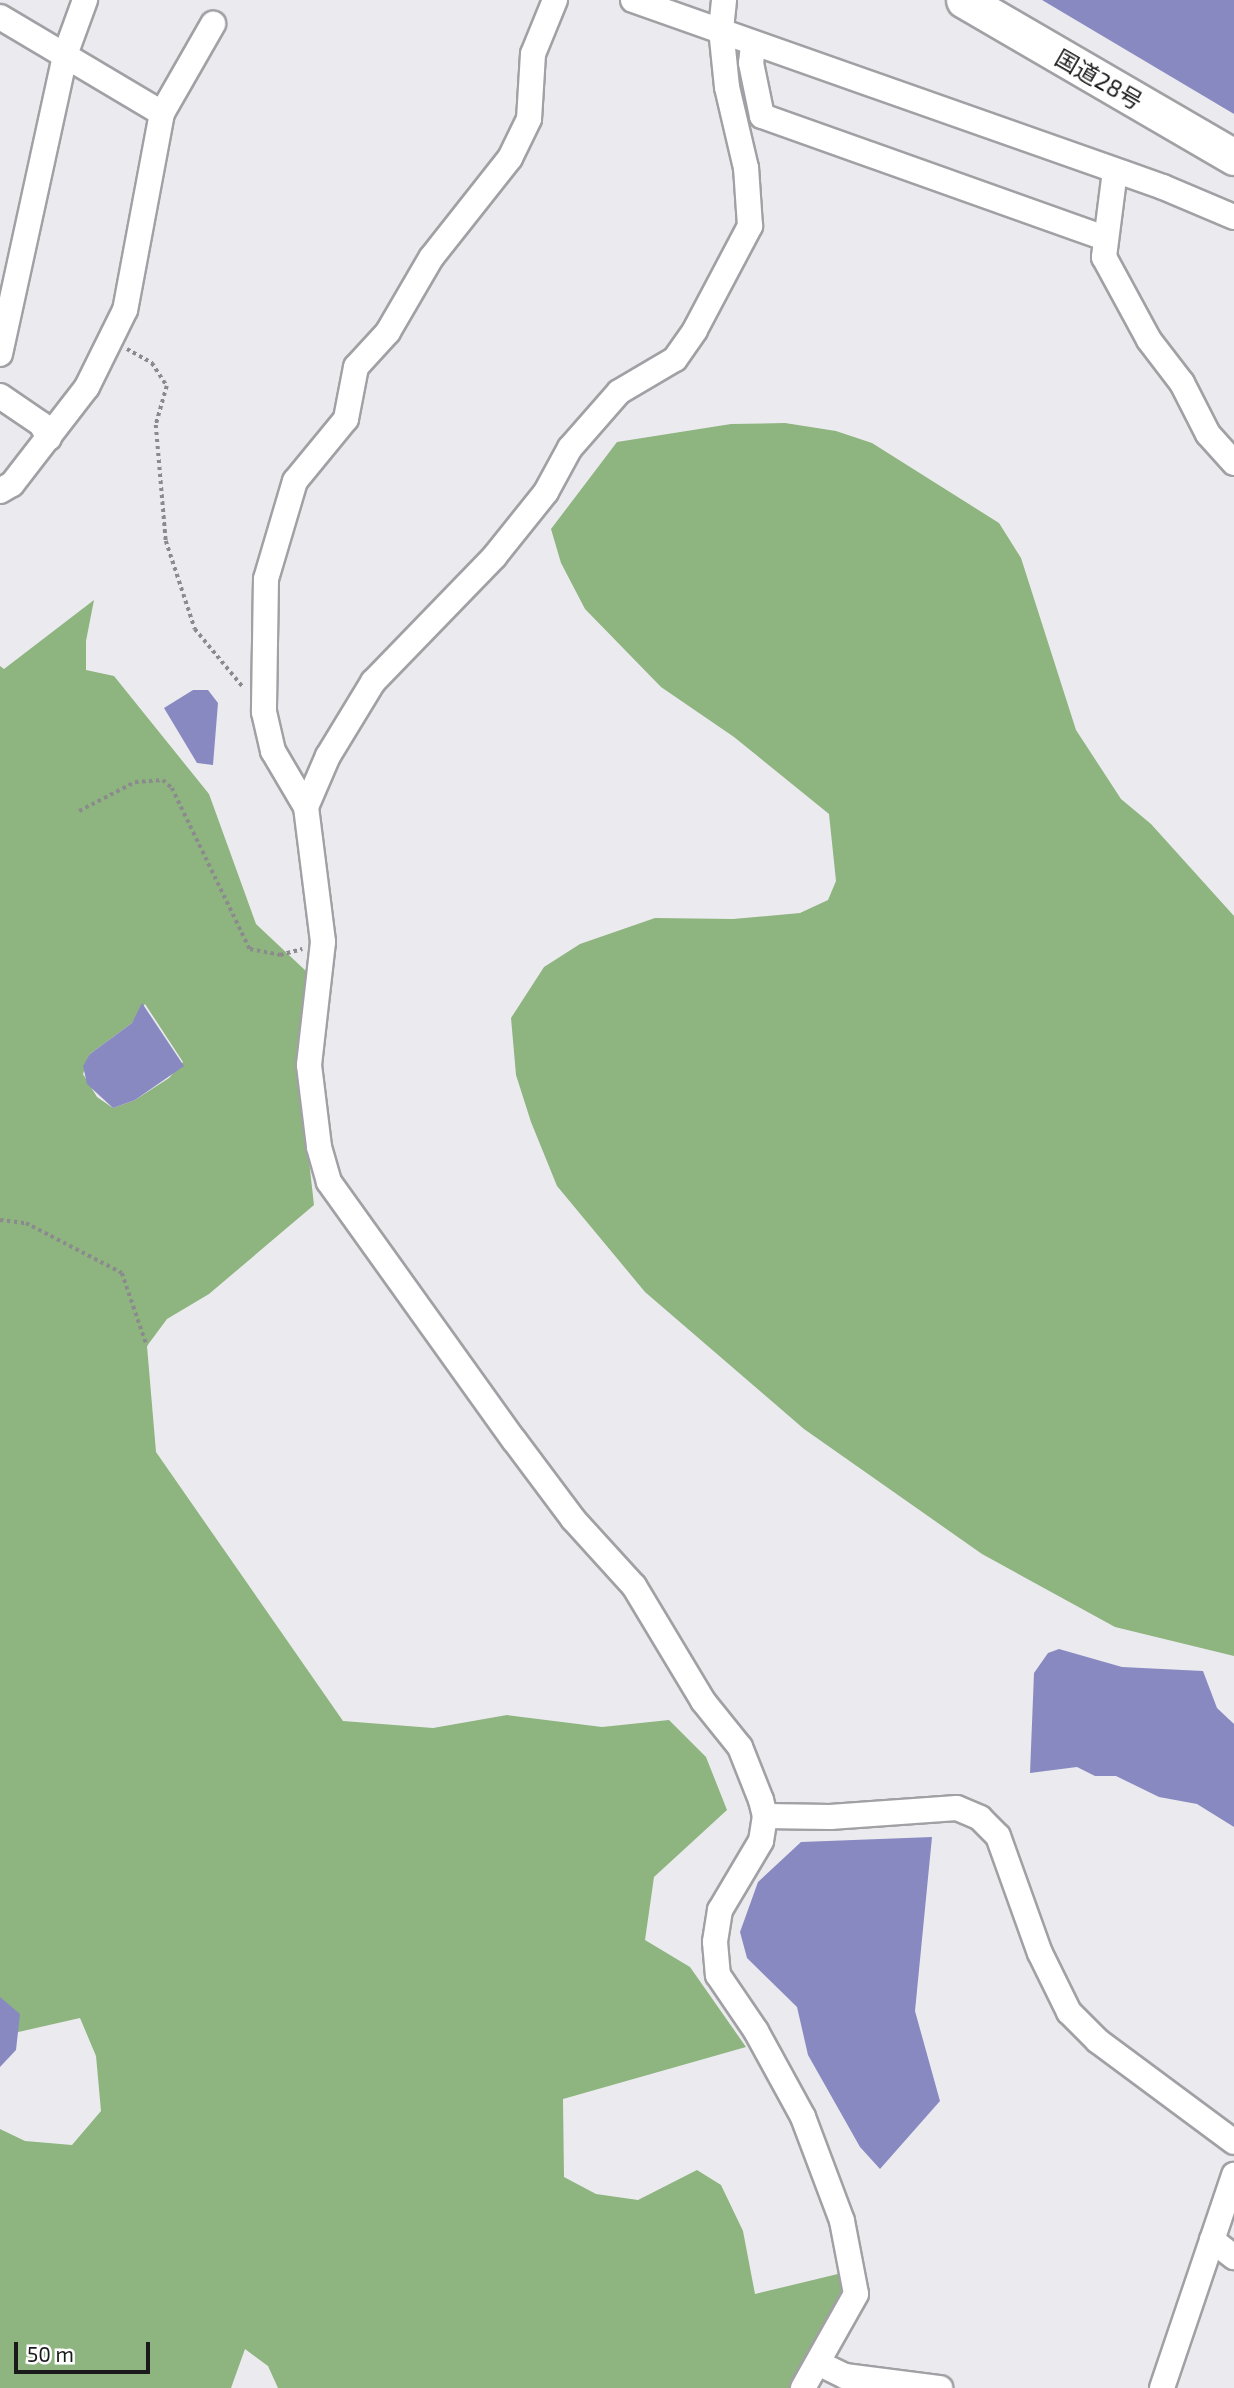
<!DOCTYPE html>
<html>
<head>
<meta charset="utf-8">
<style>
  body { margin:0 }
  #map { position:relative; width:1234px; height:2388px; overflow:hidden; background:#ebebef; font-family:"Exo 2","Noto Sans JP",sans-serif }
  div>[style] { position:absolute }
  .forest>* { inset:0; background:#8eb47f }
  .water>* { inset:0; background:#8989c2 }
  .path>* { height:3.5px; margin-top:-1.75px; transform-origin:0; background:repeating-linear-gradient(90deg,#8b8b8e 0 3.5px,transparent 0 7px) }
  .roads { filter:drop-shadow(2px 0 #a1a1a5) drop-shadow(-2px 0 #a1a1a5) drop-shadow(0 2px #a1a1a5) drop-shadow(0 -2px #a1a1a5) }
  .minor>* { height:24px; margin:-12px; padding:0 12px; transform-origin:12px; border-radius:12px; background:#fff }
  .highway>* { height:35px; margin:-17.5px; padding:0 17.5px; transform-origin:17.5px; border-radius:17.5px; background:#fff }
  span { translate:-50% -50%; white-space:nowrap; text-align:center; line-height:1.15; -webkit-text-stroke:5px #fff; paint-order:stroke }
  .street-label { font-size:23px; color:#1a1a1b }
  .scale { position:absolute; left:14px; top:2342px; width:136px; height:32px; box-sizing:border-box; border:4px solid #1a1a1b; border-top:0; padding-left:9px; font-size:21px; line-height:24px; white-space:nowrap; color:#1a1a1b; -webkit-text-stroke:5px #fff; paint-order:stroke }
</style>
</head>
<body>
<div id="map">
  <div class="forest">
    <div style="clip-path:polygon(785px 423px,836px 431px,872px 443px,999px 523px,1021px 558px,1076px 730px,1121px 799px,1151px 824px,1234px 916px,1234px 1656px,1115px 1627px,982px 1554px,804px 1429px,645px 1292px,557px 1186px,531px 1122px,516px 1075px,511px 1018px,544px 967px,580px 944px,655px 918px,733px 919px,800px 913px,828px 900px,836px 881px,829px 814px,734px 737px,661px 687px,585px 609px,561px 563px,551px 529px,617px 442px,731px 424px)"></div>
    <div style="clip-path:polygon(evenodd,94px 600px,86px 641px,86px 670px,114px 676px,209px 794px,256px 924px,308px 973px,299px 1072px,314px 1205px,209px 1294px,167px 1319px,147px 1346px,156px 1452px,343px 1721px,433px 1728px,507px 1715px,602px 1727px,669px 1720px,706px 1757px,727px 1810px,654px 1877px,645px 1940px,690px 1967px,746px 2047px,563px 2099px,564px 2177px,596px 2194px,638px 2200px,697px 2170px,721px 2185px,743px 2231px,755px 2294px,842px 2273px,841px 2301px,791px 2388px,278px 2388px,268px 2366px,245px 2349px,231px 2388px,0 2388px,0 2129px,25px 2141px,72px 2145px,101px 2111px,96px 2056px,80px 2018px,14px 2033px,0 2018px,0 666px,4px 669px,94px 600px,145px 1004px,183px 1062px,169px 1078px,135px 1100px,113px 1108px,97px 1097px,83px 1074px,90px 1054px,132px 1023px,145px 1004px)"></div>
  </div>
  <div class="water">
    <div style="clip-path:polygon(1042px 0,1234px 0,1234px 114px)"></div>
    <div style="clip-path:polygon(193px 690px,208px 690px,218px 703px,213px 765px,197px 763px,164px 708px)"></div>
    <div style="clip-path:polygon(142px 1003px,184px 1066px,135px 1100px,113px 1108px,87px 1084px,83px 1066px,90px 1054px,132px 1023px)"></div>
    <div style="clip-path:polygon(1059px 1649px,1122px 1667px,1203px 1671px,1217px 1708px,1234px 1724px,1234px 1827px,1197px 1804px,1159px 1797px,1116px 1776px,1095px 1776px,1077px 1767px,1030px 1773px,1034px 1673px,1048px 1653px)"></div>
    <div style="clip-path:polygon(932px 1837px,915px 2011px,940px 2101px,880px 2169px,860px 2147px,808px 2055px,797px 2007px,747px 1958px,740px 1932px,758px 1882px,801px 1842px)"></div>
    <div style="clip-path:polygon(0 1997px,20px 2014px,16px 2050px,0 2067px)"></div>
  </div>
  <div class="path">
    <div style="left:127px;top:349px;width:29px;rotate:29deg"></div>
    <div style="left:152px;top:363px;width:27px;rotate:57deg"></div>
    <div style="left:167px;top:386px;width:41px;rotate:105.8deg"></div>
    <div style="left:156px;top:425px;width:116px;rotate:85.1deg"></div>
    <div style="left:166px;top:541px;width:93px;rotate:71.8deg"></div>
    <div style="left:195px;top:629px;width:75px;rotate:50.4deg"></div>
    <div style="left:79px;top:811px;width:63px;rotate:-27.4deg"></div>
    <div style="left:135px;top:782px;width:28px;rotate:-4deg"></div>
    <div style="left:163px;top:780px;width:12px;rotate:42deg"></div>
    <div style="left:172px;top:788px;width:179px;rotate:64.2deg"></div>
    <div style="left:250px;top:949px;width:31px;rotate:11deg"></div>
    <div style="left:280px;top:955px;width:23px;rotate:-15deg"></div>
    <div style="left:0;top:1220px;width:26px;rotate:7deg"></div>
    <div style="left:26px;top:1223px;width:108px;rotate:27.5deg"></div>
    <div style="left:122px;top:1273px;width:77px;rotate:71.1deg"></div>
  </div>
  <div class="roads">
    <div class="minor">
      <div style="left:555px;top:0;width:58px;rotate:112.2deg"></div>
      <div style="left:533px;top:54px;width:65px;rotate:93.5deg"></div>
      <div style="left:529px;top:119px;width:43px;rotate:116deg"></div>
      <div style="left:510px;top:158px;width:127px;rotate:128.3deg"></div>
      <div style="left:431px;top:258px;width:86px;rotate:120.2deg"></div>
      <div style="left:388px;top:332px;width:47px;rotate:132.4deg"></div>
      <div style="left:356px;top:367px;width:53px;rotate:100.9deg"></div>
      <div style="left:346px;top:419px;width:80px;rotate:129.4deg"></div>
      <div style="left:295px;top:481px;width:102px;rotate:106.5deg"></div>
      <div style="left:266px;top:579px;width:133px;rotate:90.9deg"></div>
      <div style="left:264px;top:712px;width:40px;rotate:77deg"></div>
      <div style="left:273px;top:751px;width:65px;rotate:59.5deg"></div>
      <div style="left:306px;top:807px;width:136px;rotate:82.8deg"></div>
      <div style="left:323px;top:942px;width:124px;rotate:96.5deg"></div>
      <div style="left:309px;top:1065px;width:83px;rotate:83deg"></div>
      <div style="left:319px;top:1147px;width:36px;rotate:74deg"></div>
      <div style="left:329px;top:1182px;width:317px;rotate:54.4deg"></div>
      <div style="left:514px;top:1440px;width:99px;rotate:53.2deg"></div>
      <div style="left:573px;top:1519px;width:91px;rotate:47.7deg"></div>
      <div style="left:634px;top:1586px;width:134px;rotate:59deg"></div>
      <div style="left:703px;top:1701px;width:59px;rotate:51.2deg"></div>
      <div style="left:740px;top:1747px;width:57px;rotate:68.4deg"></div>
      <div style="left:761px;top:1800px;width:16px;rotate:76deg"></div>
      <div style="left:765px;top:1816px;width:25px;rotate:99deg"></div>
      <div style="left:761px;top:1841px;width:80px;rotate:120.7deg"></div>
      <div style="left:720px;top:1910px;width:32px;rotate:99deg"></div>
      <div style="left:715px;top:1942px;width:33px;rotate:85deg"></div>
      <div style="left:718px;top:1975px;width:68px;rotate:55.8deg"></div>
      <div style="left:756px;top:2031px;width:98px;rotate:61.3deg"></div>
      <div style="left:803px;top:2117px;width:111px;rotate:69.4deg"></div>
      <div style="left:842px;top:2221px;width:74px;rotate:79.1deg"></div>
      <div style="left:856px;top:2294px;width:108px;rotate:119.4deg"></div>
      <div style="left:633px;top:0;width:562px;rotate:19.43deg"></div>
      <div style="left:1163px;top:187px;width:77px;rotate:22.9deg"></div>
      <div style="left:0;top:17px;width:188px;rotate:30.7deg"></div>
      <div style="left:162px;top:113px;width:200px;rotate:100.6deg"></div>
      <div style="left:125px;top:310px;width:86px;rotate:116.3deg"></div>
      <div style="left:87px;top:387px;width:123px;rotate:127.7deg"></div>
      <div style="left:12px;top:484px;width:14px;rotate:150deg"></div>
      <div style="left:753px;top:45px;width:18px;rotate:96deg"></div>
      <div style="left:751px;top:63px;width:54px;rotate:78.3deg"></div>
      <div style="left:762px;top:116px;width:363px;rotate:19.6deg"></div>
      <div style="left:162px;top:113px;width:103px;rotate:-60.2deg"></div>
      <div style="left:1115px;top:171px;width:87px;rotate:97.3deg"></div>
      <div style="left:1104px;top:257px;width:94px;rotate:61.5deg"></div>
      <div style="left:1149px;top:340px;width:54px;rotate:52.5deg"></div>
      <div style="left:1182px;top:383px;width:57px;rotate:63deg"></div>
      <div style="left:1208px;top:434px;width:39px;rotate:48deg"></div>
      <div style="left:0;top:354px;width:306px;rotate:-77.7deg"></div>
      <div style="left:65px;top:55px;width:59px;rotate:-70deg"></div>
      <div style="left:0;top:396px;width:50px;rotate:34.3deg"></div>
      <div style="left:41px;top:424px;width:16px;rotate:60deg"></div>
      <div style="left:306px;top:807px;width:56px;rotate:-66.7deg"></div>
      <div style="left:328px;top:756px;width:87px;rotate:-58.7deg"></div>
      <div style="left:373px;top:682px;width:174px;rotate:-45.9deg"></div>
      <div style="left:494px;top:557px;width:83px;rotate:-51.3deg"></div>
      <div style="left:546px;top:492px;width:50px;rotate:-61.4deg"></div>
      <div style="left:570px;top:448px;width:74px;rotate:-48.8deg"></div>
      <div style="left:619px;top:392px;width:65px;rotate:-30.5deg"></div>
      <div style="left:675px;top:359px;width:35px;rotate:-55deg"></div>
      <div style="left:695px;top:330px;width:118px;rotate:-62.1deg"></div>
      <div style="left:750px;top:226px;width:58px;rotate:-93.9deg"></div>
      <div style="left:746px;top:168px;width:83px;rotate:-103.2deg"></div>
      <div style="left:727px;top:87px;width:58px;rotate:-95.9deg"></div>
      <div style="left:721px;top:29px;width:29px;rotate:-84deg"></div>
      <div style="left:765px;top:1816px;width:65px;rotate:0.9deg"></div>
      <div style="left:830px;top:1817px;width:127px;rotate:-4.1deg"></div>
      <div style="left:957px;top:1808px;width:25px;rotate:23deg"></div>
      <div style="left:980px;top:1818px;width:25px;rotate:45deg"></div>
      <div style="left:998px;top:1836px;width:124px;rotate:70.3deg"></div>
      <div style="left:1040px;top:1953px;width:66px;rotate:63.8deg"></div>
      <div style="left:1069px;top:2012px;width:41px;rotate:45deg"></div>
      <div style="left:1098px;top:2041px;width:169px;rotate:36.6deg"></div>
      <div style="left:1212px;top:2240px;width:28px;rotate:38deg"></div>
      <div style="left:818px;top:2363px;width:30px;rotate:26deg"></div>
      <div style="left:845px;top:2376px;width:96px;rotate:7.2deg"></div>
      <div style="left:1162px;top:2388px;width:225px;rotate:-71.3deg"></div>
    </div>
    <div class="highway">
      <div style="left:964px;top:0;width:312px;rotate:30.2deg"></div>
    </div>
  </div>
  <div class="street-label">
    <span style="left:1099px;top:79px;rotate:30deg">国道28号</span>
  </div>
  <div class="scale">50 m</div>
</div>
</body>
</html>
